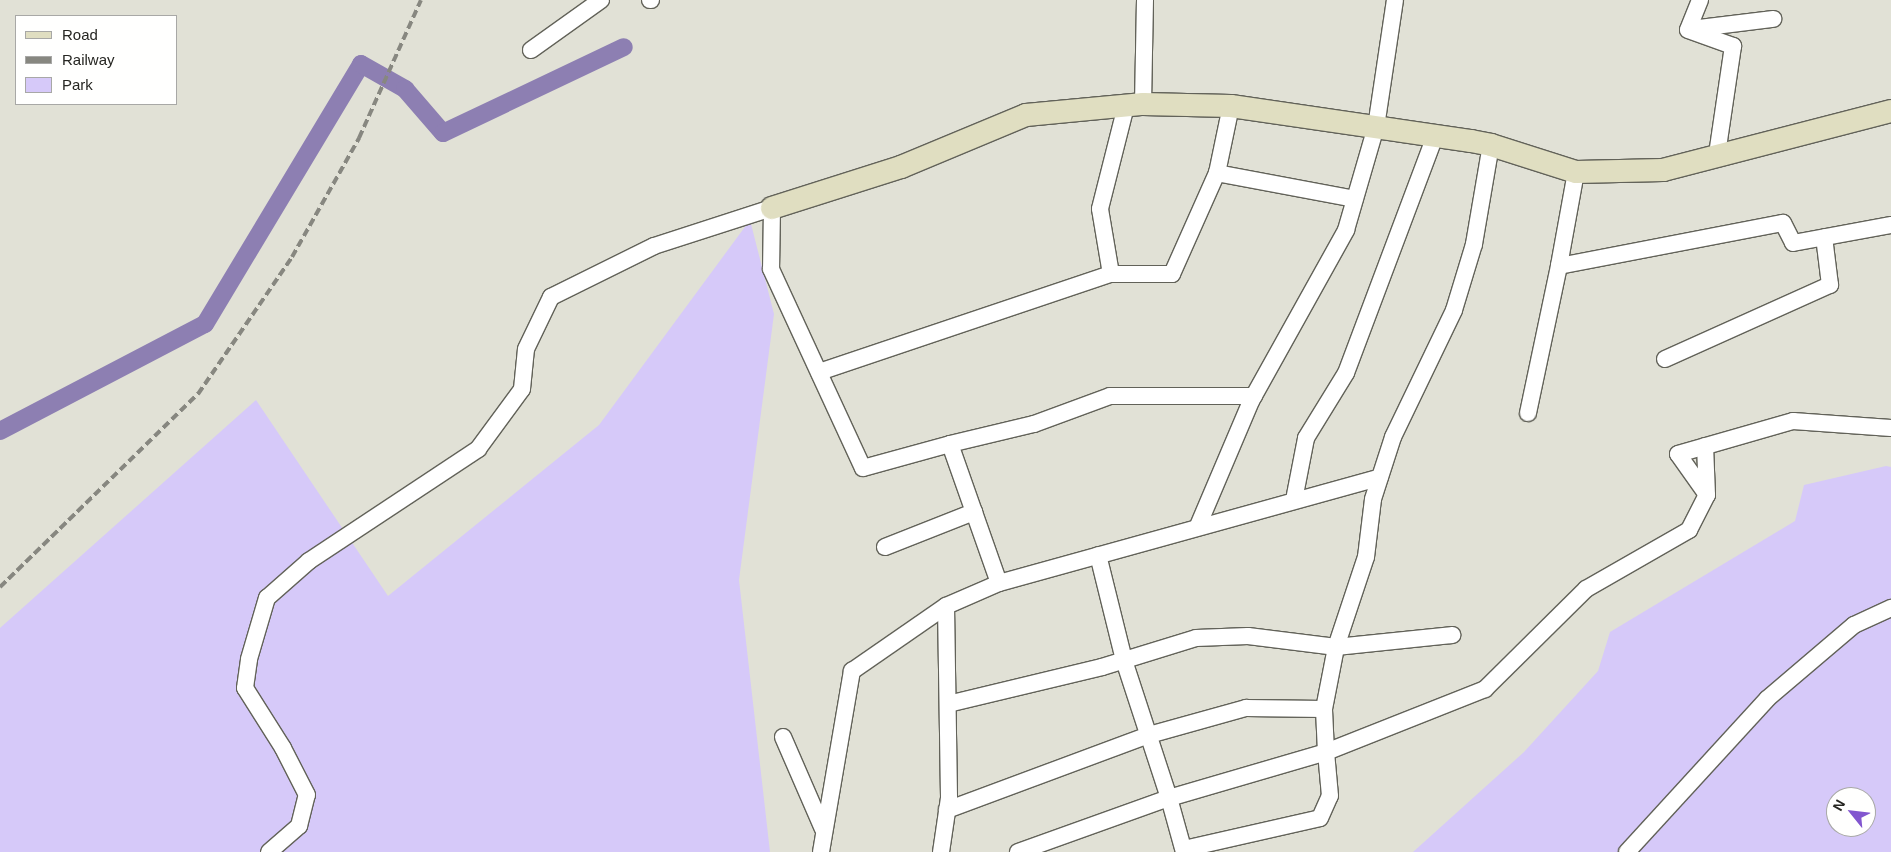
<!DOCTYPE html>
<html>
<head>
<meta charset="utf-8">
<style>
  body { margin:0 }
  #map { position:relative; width:1891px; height:852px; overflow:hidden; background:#e1e1d6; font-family:Arial,sans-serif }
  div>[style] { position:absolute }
  .green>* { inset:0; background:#d6c9f9 }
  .canal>* { height:18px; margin:-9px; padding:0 9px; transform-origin:9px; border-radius:9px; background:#8d7fb2 }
  .roads { filter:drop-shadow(1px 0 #626259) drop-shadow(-1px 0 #626259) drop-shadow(0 1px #626259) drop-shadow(0 -1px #626259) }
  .street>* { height:16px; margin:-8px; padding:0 8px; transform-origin:8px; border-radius:8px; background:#fff }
  .secondary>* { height:22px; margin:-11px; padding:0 11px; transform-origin:11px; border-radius:11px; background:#e0dec1 }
  .rail>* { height:4px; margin-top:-2px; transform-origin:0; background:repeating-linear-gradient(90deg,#878780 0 8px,transparent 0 12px) }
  span { translate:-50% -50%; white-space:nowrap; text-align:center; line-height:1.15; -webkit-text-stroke:4px #fffffe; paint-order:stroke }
  .legend { position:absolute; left:15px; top:15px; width:162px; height:90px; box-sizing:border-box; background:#fffffe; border:1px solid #a8a8a6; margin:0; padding:6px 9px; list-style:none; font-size:15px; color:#262622 }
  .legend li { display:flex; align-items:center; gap:10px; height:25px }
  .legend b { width:25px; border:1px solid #a8a8a6 }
  .north { position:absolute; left:1826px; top:787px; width:50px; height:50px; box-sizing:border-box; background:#fffffe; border:1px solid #a8a8a6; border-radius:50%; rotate:299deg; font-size:14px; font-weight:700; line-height:20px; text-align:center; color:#262622 }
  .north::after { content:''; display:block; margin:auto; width:18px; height:22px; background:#8256cf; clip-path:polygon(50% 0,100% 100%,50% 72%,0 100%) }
</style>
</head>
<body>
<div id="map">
  <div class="green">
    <div style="clip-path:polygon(750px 220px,774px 314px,739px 580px,770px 852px,0 852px,0 628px,256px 400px,388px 596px,599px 425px)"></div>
    <div style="clip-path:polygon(evenodd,1886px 466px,1891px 467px,1891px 852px,1413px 852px,1524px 752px,1598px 671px,1610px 632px,1795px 521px,1804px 485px,1886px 466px,1836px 797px,1866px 797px,1866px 827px,1836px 827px,1836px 797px)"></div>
  </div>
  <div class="canal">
    <div style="left:0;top:431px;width:231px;rotate:-27.6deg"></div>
    <div style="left:205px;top:324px;width:303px;rotate:-59deg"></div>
    <div style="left:361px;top:64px;width:51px;rotate:29.6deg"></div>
    <div style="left:405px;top:89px;width:58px;rotate:49.2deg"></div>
    <div style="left:443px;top:133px;width:200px;rotate:-25.4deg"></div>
  </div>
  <div class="roads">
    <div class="street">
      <div style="left:650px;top:0;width:1px"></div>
      <div style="left:1700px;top:0;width:32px;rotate:112deg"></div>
      <div style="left:1688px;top:30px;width:48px;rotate:19.6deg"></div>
      <div style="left:1733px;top:46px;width:109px;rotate:98.4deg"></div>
      <div style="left:1691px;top:29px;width:83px;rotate:-7deg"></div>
      <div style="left:531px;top:50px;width:86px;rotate:-35.5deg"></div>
      <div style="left:1143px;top:104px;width:104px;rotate:-88.9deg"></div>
      <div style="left:1126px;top:106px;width:106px;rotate:104.2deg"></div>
      <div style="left:1100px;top:209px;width:66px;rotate:80.4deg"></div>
      <div style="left:1111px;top:274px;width:61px"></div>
      <div style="left:1172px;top:274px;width:111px;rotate:-66deg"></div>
      <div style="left:1231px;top:106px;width:68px;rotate:101.8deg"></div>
      <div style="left:1217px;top:173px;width:140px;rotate:10.7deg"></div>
      <div style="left:1576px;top:172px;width:96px;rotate:100.3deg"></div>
      <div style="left:1559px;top:266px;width:228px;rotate:-10.9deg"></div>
      <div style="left:1783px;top:223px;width:22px;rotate:63deg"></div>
      <div style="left:1793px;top:243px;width:100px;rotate:-10.4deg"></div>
      <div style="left:1665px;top:359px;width:181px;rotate:-24.2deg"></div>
      <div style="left:1830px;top:285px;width:48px;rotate:-97.1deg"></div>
      <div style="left:819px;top:372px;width:308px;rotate:-18.6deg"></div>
      <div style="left:1528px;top:413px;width:150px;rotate:-78.1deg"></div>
      <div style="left:950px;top:444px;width:86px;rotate:-13.4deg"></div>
      <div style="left:1034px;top:424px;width:81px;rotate:-20.2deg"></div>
      <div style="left:1110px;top:396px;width:144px"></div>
      <div style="left:1707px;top:495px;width:50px;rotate:-125.3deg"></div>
      <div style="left:1678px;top:454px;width:120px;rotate:-16deg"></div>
      <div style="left:1793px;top:421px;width:98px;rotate:4.1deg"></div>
      <div style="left:1294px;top:500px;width:63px;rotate:-79deg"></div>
      <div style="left:1306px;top:438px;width:76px;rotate:-58.4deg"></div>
      <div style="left:1346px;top:373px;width:253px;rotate:-69.4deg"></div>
      <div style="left:1198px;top:526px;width:136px;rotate:-67deg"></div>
      <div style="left:1251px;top:401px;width:196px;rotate:-60.9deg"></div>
      <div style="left:1346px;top:230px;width:107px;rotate:-73.8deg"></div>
      <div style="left:1376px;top:127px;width:128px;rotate:-81.5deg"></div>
      <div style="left:885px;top:547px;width:96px;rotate:-21.5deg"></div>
      <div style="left:999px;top:583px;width:395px;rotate:-15.5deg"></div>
      <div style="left:948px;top:704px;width:158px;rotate:-13.5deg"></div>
      <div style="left:1102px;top:667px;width:98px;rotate:-17.1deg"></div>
      <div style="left:1196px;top:638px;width:52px;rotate:-2.2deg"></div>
      <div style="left:1248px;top:636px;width:89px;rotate:7.1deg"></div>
      <div style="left:1336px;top:647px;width:117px;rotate:-5.9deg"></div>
      <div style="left:783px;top:737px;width:100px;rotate:66.5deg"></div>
      <div style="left:947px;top:810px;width:215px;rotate:-20.4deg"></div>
      <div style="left:1149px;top:735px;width:101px;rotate:-15.6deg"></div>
      <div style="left:1246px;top:708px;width:78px;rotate:0.7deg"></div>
      <div style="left:1184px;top:849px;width:139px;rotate:-12.8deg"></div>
      <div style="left:1320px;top:818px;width:24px;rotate:-66deg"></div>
      <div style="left:1330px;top:796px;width:44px;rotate:-95.2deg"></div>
      <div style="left:1326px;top:752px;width:171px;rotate:-21.6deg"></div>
      <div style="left:1485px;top:689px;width:142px;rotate:-44.7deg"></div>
      <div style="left:1586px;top:589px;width:119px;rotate:-29.8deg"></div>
      <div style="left:1689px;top:530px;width:39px;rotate:-63deg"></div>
      <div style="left:1707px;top:495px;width:49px;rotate:-92.3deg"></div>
      <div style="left:269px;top:852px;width:40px;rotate:-41deg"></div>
      <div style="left:299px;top:826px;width:32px;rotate:-76deg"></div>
      <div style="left:307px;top:795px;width:53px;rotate:-117.1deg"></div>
      <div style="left:283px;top:748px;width:71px;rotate:-122.3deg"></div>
      <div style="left:245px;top:688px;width:29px;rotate:-82deg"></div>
      <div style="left:249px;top:659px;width:64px;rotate:-73.6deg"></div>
      <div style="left:267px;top:598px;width:56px;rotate:-41.4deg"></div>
      <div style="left:309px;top:561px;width:203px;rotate:-33.5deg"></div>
      <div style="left:478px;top:449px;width:74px;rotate:-53.7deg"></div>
      <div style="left:522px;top:389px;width:40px;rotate:-84.3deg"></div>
      <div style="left:526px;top:349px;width:58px;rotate:-64.3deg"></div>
      <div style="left:551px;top:297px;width:115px;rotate:-26.3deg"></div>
      <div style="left:654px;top:246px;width:124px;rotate:-17.9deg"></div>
      <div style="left:772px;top:208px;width:61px;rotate:90.9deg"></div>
      <div style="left:771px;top:269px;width:219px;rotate:65.2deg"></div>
      <div style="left:863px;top:468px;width:90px;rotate:-15.4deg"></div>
      <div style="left:950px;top:444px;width:147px;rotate:70.6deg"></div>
      <div style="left:999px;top:583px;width:58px;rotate:156.5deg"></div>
      <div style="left:946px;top:606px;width:192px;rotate:89.1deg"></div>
      <div style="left:949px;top:798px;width:55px;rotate:98.4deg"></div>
      <div style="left:821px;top:852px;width:184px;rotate:-80.3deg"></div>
      <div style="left:852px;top:671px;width:114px;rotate:-34.7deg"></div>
      <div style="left:1018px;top:852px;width:160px;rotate:-19.7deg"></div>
      <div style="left:1169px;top:798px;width:145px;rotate:-108.1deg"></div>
      <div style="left:1124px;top:660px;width:108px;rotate:-103.9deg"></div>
      <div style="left:1184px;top:852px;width:56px;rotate:-105.5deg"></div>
      <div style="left:1169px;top:798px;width:164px;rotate:-16.3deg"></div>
      <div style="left:1326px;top:752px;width:43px;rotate:-92.7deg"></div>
      <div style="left:1324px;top:709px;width:63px;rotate:-79deg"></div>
      <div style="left:1336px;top:647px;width:95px;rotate:-71.6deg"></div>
      <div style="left:1366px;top:557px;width:58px;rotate:-83.1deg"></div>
      <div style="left:1373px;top:499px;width:65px;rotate:-72.1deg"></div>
      <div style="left:1393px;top:437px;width:141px;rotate:-64.3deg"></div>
      <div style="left:1454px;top:310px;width:69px;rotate:-73.1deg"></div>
      <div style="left:1474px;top:244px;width:100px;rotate:-80.3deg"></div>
      <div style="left:1627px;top:852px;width:207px;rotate:-47.5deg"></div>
      <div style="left:1767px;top:699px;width:114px;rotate:-40.4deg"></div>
      <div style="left:1854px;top:625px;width:41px;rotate:-24.7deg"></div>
    </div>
    <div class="secondary">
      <div style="left:772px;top:208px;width:135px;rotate:-17.6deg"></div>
      <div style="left:901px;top:167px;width:135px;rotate:-22.6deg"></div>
      <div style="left:1026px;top:115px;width:118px;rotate:-5.4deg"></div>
      <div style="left:1143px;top:104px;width:88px;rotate:1.3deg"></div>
      <div style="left:1231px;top:106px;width:243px;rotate:8.3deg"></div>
      <div style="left:1471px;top:141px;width:20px;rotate:11deg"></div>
      <div style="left:1491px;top:145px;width:89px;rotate:17.6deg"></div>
      <div style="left:1576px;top:172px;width:87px;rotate:-1.3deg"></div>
      <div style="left:1663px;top:170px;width:236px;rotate:-14.5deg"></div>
    </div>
  </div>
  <div class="rail">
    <div style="left:0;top:587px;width:277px;rotate:-44.3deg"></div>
    <div style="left:198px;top:394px;width:166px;rotate:-55.5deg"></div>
    <div style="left:292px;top:257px;width:137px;rotate:-60.6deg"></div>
    <div style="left:359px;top:138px;width:151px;rotate:-65.8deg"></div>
  </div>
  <ul class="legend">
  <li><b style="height:6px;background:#e0dec1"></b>Road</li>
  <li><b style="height:6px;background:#878780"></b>Railway</li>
  <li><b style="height:14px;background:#d6c9f9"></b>Park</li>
  </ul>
  <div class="north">N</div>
</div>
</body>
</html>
